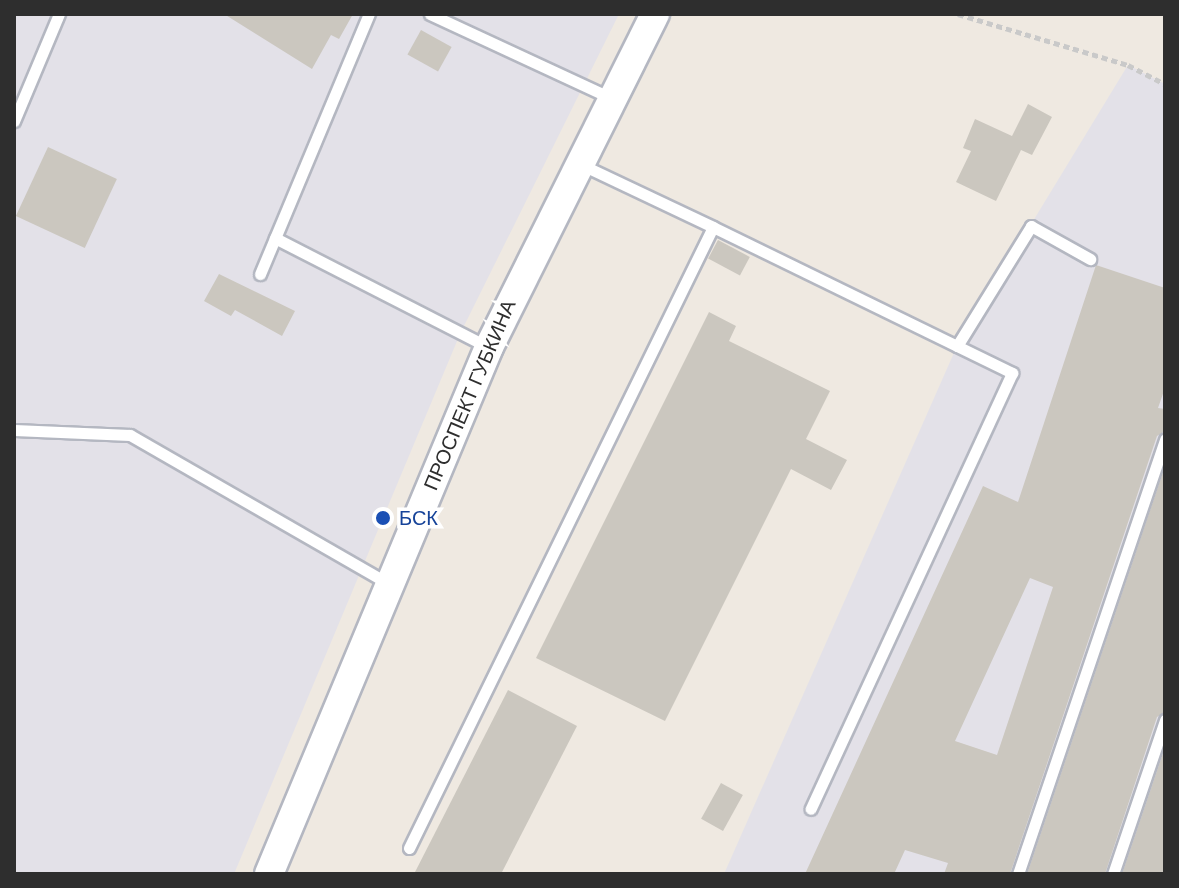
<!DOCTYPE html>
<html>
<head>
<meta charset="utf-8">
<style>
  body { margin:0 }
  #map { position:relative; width:1179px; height:888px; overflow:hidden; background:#efe9e1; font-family:"DM Sans",sans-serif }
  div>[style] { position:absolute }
  .industrial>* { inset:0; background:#e3e1e8 }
  .building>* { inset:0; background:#cbc7bf; transform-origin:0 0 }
  .path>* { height:5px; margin-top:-2.5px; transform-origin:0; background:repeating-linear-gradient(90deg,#c9c9c9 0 6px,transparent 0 10px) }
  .roads { filter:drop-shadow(2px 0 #b4b7c1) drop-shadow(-2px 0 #b4b7c1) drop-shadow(0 2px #b4b7c1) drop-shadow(0 -2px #b4b7c1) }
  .service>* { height:11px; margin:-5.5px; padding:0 5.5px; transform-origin:5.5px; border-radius:5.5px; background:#fff }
  .tertiary>* { height:28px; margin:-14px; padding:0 14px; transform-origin:14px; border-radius:14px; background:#fff }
  .dots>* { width:22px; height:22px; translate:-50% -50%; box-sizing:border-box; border:4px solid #fff; border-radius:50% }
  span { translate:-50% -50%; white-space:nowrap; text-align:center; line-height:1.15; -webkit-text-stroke:7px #fff; paint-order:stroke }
  .street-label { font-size:20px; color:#2e2e2e }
  .transit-label { font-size:20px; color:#164399 }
  .left { translate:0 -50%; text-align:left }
  .frame { position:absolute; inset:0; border:16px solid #2e2e2e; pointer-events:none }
</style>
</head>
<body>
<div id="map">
  <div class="industrial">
    <div style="clip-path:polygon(14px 14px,619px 14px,460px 334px,234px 874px,14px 874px)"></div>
    <div style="clip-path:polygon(1128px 65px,1165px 84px,1165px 874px,724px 874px,957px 346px)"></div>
  </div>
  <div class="building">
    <div style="clip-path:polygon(224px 14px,353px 14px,339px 39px,331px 35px,312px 69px)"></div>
    <div style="left:421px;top:30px;width:35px;height:28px;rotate:29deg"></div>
    <div style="clip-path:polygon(1028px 104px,1052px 117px,1032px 155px,1021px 150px,996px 201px,956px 182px,971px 151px,963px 148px,975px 119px,1012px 136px)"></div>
    <div style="left:48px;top:147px;width:76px;height:76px;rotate:25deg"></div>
    <div style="left:718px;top:240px;width:36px;height:21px;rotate:28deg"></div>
    <div style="clip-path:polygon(evenodd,1096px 265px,1165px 288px,1165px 388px,1158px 408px,1165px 409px,1165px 431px,1157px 436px,1010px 874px,944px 874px,948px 863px,905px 850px,894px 874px,805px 874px,983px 486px,1018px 502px,1096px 265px,1030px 578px,1053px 587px,997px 755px,955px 741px,1030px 578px)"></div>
    <div style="clip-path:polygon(219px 274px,295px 311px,282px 336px,235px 310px,231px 316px,204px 301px)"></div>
    <div style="clip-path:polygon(709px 312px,736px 326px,729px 341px,830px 391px,806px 439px,847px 460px,831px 490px,791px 469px,665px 721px,536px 658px)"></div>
    <div style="clip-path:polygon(1165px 466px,1165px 712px,1157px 717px,1105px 874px,1027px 874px)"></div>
    <div style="clip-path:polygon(508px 690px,577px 726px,501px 874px,414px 874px)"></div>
    <div style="clip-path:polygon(1165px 747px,1165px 874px,1122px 874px)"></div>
    <div style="left:721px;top:783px;width:25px;height:41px;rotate:29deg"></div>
  </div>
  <div class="path">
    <div style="left:958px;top:14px;width:177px;rotate:16.7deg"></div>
    <div style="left:1128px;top:65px;width:42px;rotate:27.2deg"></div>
  </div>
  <div class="roads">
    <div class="service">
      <div style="left:430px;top:14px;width:200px;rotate:24.9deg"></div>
      <div style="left:14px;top:121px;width:116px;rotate:-67.2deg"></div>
      <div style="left:580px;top:164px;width:147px;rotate:25.3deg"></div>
      <div style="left:275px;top:238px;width:239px;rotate:27.1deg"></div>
      <div style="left:260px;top:274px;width:282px;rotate:-67.3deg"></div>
      <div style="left:957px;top:346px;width:141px;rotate:-58.3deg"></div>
      <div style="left:1031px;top:226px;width:68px;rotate:29.2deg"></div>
      <div style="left:14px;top:430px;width:116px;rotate:2.5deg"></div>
      <div style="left:130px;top:435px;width:299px;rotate:29.9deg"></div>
      <div style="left:409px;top:848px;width:691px;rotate:-63.92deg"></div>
      <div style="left:713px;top:227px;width:333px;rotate:26deg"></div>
      <div style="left:1012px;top:373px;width:480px;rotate:114.8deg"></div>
      <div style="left:1018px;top:874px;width:459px;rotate:-71.3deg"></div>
      <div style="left:1113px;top:874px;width:163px;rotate:-71.3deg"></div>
    </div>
    <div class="tertiary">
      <div style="left:269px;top:874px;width:571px;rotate:-67.34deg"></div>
      <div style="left:489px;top:347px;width:372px;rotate:-63.5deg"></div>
    </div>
  </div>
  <div class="dots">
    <div style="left:383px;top:518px;background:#1a4fb4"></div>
  </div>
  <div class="street-label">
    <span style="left:470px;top:395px;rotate:-67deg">ПРОСПЕКТ ГУБКИНА</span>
  </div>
  <div class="transit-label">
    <span class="left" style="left:399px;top:518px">БСК</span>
  </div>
  <div class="frame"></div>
</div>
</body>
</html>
